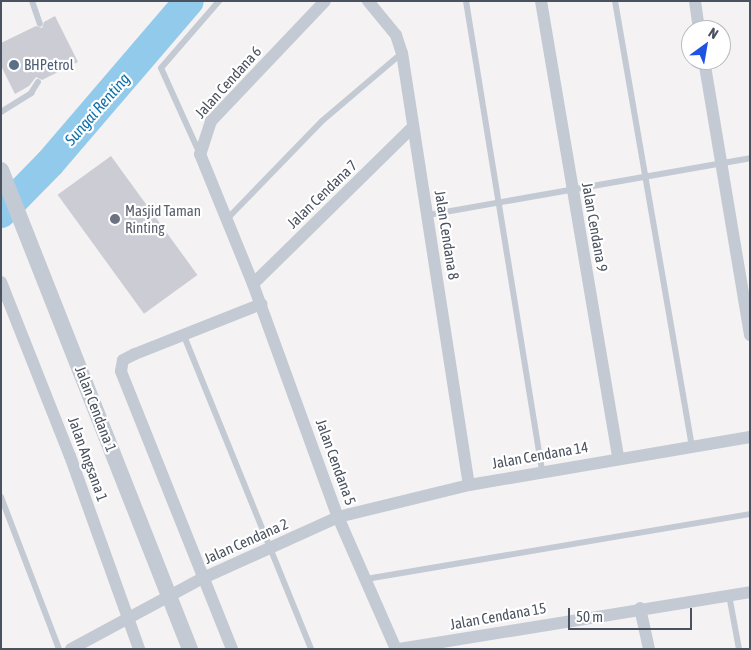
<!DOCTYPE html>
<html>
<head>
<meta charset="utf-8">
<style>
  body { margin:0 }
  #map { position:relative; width:751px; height:650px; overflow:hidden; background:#f4f2f2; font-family:"Asap Condensed",sans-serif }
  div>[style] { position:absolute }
  .river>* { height:30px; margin:-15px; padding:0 15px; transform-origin:15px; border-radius:15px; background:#91caeb }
  .building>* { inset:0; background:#cccdd4; transform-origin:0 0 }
  .service>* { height:6px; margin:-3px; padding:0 3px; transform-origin:3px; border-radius:3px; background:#c3cad3 }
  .minor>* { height:12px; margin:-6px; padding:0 6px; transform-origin:6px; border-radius:6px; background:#c3cad3 }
  .tertiary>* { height:16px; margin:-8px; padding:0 8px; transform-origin:8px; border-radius:8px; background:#c3cad3 }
  .dots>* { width:14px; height:14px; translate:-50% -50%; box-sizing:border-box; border:2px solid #fff; border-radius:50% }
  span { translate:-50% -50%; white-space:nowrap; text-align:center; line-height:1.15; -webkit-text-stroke:4.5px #fff; paint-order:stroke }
  .service-label { font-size:15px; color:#4e5e75 }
  .left { translate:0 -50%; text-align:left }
  .street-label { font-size:15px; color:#4a525f }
  .worship-label { font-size:15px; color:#5b616d }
  .water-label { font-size:16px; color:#0f72ad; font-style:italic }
  .frame { position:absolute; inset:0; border:2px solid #4a525f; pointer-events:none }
  .north { position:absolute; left:681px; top:20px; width:50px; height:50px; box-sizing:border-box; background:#fff; border:1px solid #b7babf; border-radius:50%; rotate:32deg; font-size:14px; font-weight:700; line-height:20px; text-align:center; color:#4a525f }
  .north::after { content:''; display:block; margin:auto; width:18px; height:22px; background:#1e54e2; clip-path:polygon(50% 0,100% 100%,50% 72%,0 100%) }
  .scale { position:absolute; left:568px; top:608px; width:124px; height:22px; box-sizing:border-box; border:2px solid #4a525f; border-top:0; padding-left:6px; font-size:15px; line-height:18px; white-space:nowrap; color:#4a525f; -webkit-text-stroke:4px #fff; paint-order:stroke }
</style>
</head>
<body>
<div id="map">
  <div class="river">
    <div style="left:1px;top:213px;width:70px;rotate:-45.6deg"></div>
    <div style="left:50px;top:163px;width:213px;rotate:-49.4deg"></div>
  </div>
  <div class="building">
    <div style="clip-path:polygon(55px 16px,78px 62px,42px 80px,36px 77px,29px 86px,15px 94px,1px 66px,1px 43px,36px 26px,42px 28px,44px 22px)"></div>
    <div style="left:111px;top:156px;width:147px;height:66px;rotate:54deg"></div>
  </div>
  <div class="service">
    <div style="left:32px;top:1px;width:24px;rotate:71deg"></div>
    <div style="left:466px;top:1px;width:477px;rotate:80.8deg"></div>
    <div style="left:615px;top:1px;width:452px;rotate:80.2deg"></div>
    <div style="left:1px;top:112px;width:36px;rotate:-32deg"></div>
    <div style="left:31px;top:93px;width:13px;rotate:-58deg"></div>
    <div style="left:199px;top:152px;width:92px;rotate:-114.3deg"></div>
    <div style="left:161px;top:68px;width:89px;rotate:-49.1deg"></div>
    <div style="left:428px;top:215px;width:327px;rotate:-10deg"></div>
    <div style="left:227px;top:219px;width:136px;rotate:-45.9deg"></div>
    <div style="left:322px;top:121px;width:105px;rotate:-40.4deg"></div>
    <div style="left:184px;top:336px;width:338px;rotate:67.9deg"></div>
    <div style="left:1px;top:497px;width:163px;rotate:69.1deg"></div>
    <div style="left:366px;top:579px;width:389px;rotate:-9.6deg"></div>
    <div style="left:729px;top:595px;width:55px;rotate:79.5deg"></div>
  </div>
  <div class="minor">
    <div style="left:325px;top:1px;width:166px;rotate:133.5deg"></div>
    <div style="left:211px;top:121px;width:35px;rotate:108deg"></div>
    <div style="left:200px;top:154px;width:140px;rotate:67.8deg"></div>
    <div style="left:253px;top:284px;width:248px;rotate:70deg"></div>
    <div style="left:338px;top:517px;width:144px;rotate:66.3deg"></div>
    <div style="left:368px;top:1px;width:44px;rotate:50.5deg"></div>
    <div style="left:396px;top:35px;width:19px;rotate:72deg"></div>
    <div style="left:402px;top:53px;width:437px;rotate:81.2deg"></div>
    <div style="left:541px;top:1px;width:463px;rotate:80.4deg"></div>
    <div style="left:695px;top:1px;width:29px;rotate:82deg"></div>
    <div style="left:704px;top:60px;width:279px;rotate:80.5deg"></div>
    <div style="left:1px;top:282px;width:187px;rotate:68.4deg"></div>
    <div style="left:70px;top:456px;width:205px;rotate:70.3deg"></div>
    <div style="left:253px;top:284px;width:224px;rotate:-44.5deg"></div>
    <div style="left:640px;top:608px;width:42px;rotate:77.6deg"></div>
    <div style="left:71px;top:649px;width:148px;rotate:-28.3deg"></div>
    <div style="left:201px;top:579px;width:150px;rotate:-24.3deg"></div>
    <div style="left:338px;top:517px;width:135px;rotate:-13.7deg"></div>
    <div style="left:469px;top:485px;width:285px;rotate:-9.7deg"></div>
    <div style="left:232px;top:649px;width:299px;rotate:-111.8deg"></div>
    <div style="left:121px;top:371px;width:11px;rotate:-80deg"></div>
    <div style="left:123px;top:360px;width:13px;rotate:-27deg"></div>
    <div style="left:135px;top:354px;width:136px;rotate:-21.6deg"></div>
    <div style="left:399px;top:649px;width:356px;rotate:-9.2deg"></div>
  </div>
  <div class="tertiary">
    <div style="left:1px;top:170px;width:515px;rotate:68.47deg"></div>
  </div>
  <div class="dots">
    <div style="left:14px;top:65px;background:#5c6f8a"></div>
    <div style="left:115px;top:219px;background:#6b7280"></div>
  </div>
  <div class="service-label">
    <span class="left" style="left:24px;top:65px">BHPetrol</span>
  </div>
  <div class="street-label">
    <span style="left:228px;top:82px;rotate:-48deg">Jalan Cendana 6</span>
    <span style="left:322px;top:194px;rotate:-44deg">Jalan Cendana 7</span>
    <span style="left:595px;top:227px;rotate:80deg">Jalan Cendana 9</span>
    <span style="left:447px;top:235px;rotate:81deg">Jalan Cendana 8</span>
    <span style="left:96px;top:409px;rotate:69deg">Jalan Cendana 1</span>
    <span style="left:540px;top:455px;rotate:-10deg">Jalan Cendana 14</span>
    <span style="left:88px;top:459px;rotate:70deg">Jalan Angsana 1</span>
    <span style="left:336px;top:462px;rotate:70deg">Jalan Cendana 5</span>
    <span style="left:246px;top:541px;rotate:-24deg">Jalan Cendana 2</span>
    <span style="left:498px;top:616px;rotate:-10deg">Jalan Cendana 15</span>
  </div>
  <div class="worship-label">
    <span class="left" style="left:125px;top:219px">Masjid Taman<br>Rinting</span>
  </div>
  <div class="water-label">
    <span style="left:97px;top:109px;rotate:-49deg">Sungai Renting</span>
  </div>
  <div class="frame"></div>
  <div class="north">N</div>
  <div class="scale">50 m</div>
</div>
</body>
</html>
